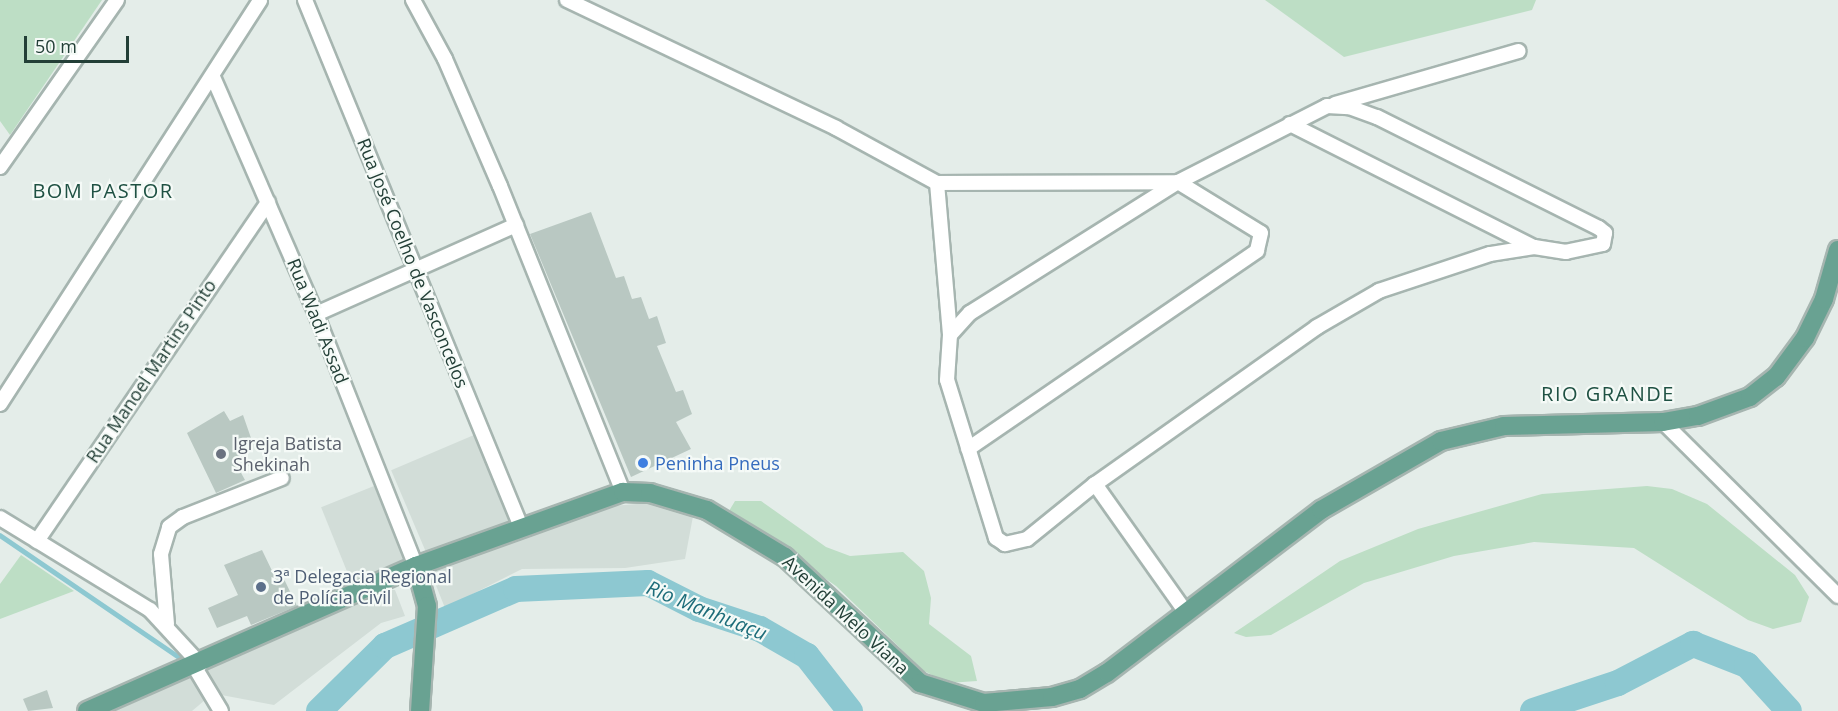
<!DOCTYPE html>
<html>
<head>
<meta charset="utf-8">
<style>
  body { margin:0 }
  #map { position:relative; width:1838px; height:711px; overflow:hidden; background:#e4ede9; font-family:"Open Sans",sans-serif }
  div>[style] { position:absolute }
  .built>* { inset:0; background:#d2ddd8; transform-origin:0 0 }
  .green>* { inset:0; background:#bddec5 }
  .stream>* { height:4.5px; margin:-2.25px; padding:0 2.25px; transform-origin:2.25px; border-radius:2.25px; background:#8dc8d1 }
  .river>* { height:26px; margin:-13px; padding:0 13px; transform-origin:13px; border-radius:13px; background:#8dc8d1 }
  .building>* { inset:0; background:#b9c8c2 }
  .roads { filter:drop-shadow(2px 0 #a6b5b0) drop-shadow(-2px 0 #a6b5b0) drop-shadow(0 2px #a6b5b0) drop-shadow(0 -2px #a6b5b0) }
  .minor>* { height:14px; margin:-7px; padding:0 7px; transform-origin:7px; border-radius:7px; background:#fff }
  .major>* { height:18px; margin:-9px; padding:0 9px; transform-origin:9px; border-radius:9px; background:#69a292 }
  .dots>* { width:16px; height:16px; translate:-50% -50%; box-sizing:border-box; border:3px solid #f5faf7; border-radius:50% }
  span { translate:-50% -50%; white-space:nowrap; text-align:center; line-height:1.15; -webkit-text-stroke:4.5px #f5faf7; paint-order:stroke }
  .street-label { font-size:18px; color:#233f37 }
  .worship-label { font-size:18px; color:#5b616d }
  .left { translate:0 -50%; text-align:left }
  .shop-label { font-size:18px; color:#366cbe }
  .service-label { font-size:18px; color:#4e5e75 }
  .neighbourhood-label { font-size:20px; color:#1f5143; letter-spacing:1.5px }
  .water-label { font-size:20px; color:#1e6d7a; font-style:italic }
  .scale { position:absolute; left:24px; top:36px; width:105px; height:27px; box-sizing:border-box; border:3px solid #233f37; border-top:0; padding-left:8px; font-size:18px; line-height:21px; white-space:nowrap; color:#233f37; -webkit-text-stroke:4px #f5faf7; paint-order:stroke }
</style>
</head>
<body>
<div id="map">
  <div class="built">
    <div style="left:474px;top:435px;width:99px;height:90px;rotate:67deg"></div>
    <div style="left:374px;top:486px;width:82px;height:57px;rotate:68deg"></div>
    <div style="clip-path:polygon(650px 503px,694px 511px,685px 559px,625px 568px,522px 569px,445px 608px,431px 573px,512px 537px,611px 506px)"></div>
    <div style="clip-path:polygon(382px 590px,395px 590px,405px 616px,381px 623px,274px 705px,216px 694px,204px 668px)"></div>
    <div style="clip-path:polygon(189px 675px,205px 700px,192px 711px,104px 711px)"></div>
  </div>
  <div class="green">
    <div style="clip-path:polygon(0 0,102px 0,10px 135px,0 121px)"></div>
    <div style="clip-path:polygon(1265px 0,1536px 0,1532px 10px,1344px 57px)"></div>
    <div style="clip-path:polygon(1647px 486px,1672px 489px,1707px 504px,1795px 575px,1809px 597px,1801px 622px,1773px 629px,1748px 620px,1634px 548px,1534px 542px,1454px 556px,1364px 583px,1271px 635px,1246px 637px,1234px 633px,1340px 561px,1418px 529px,1542px 494px)"></div>
    <div style="clip-path:polygon(735px 501px,761px 501px,826px 547px,850px 556px,903px 552px,924px 571px,931px 598px,929px 624px,971px 656px,977px 681px,948px 683px,924px 671px,836px 586px,729px 511px)"></div>
    <div style="clip-path:polygon(21px 555px,74px 591px,0 619px,0 584px)"></div>
  </div>
  <div class="stream">
    <div style="left:0;top:535px;width:225px;rotate:34.3deg"></div>
  </div>
  <div class="river">
    <div style="left:319px;top:711px;width:93px;rotate:-44.6deg"></div>
    <div style="left:385px;top:646px;width:143px;rotate:-23.5deg"></div>
    <div style="left:516px;top:589px;width:132px;rotate:-2.6deg"></div>
    <div style="left:648px;top:583px;width:57px;rotate:27deg"></div>
    <div style="left:699px;top:609px;width:64px;rotate:18.2deg"></div>
    <div style="left:760px;top:629px;width:54px;rotate:29.9deg"></div>
    <div style="left:807px;top:656px;width:70px;rotate:52deg"></div>
    <div style="left:1533px;top:711px;width:89px;rotate:-18.2deg"></div>
    <div style="left:1618px;top:683px;width:85px;rotate:-27.5deg"></div>
    <div style="left:1693px;top:644px;width:58px;rotate:21.3deg"></div>
    <div style="left:1747px;top:665px;width:62px;rotate:47.6deg"></div>
  </div>
  <div class="building">
    <div style="clip-path:polygon(591px 212px,616px 278px,624px 276px,632px 299px,641px 297px,649px 319px,657px 316px,666px 343px,657px 346px,676px 392px,683px 390px,692px 414px,676px 422px,691px 449px,631px 477px,530px 234px)"></div>
    <div style="clip-path:polygon(224px 411px,230px 421px,243px 415px,251px 438px,239px 443px,250px 465px,240px 471px,245px 480px,216px 493px,187px 433px)"></div>
    <div style="clip-path:polygon(262px 550px,276px 579px,283px 577px,297px 606px,251px 625px,247px 616px,217px 628px,208px 608px,238px 595px,224px 565px)"></div>
    <div style="clip-path:polygon(47px 690px,53px 708px,28px 711px,23px 699px)"></div>
  </div>
  <div class="roads">
    <div class="minor">
      <div style="left:305px;top:0;width:570px;rotate:67.71deg"></div>
      <div style="left:413px;top:0;width:67px;rotate:61.5deg"></div>
      <div style="left:445px;top:59px;width:138px;rotate:66.6deg"></div>
      <div style="left:500px;top:186px;width:330px;rotate:68.1deg"></div>
      <div style="left:567px;top:0;width:298px;rotate:25.4deg"></div>
      <div style="left:836px;top:128px;width:115px;rotate:28.6deg"></div>
      <div style="left:937px;top:183px;width:241px;rotate:-0.2deg"></div>
      <div style="left:1178px;top:182px;width:97px;rotate:31.6deg"></div>
      <div style="left:1261px;top:233px;width:18px;rotate:103deg"></div>
      <div style="left:1257px;top:251px;width:350px;rotate:145.6deg"></div>
      <div style="left:213px;top:77px;width:258px;rotate:66.5deg"></div>
      <div style="left:316px;top:314px;width:271px;rotate:68.4deg"></div>
      <div style="left:1335px;top:104px;width:191px;rotate:-16.1deg"></div>
      <div style="left:1327px;top:106px;width:22px;rotate:3deg"></div>
      <div style="left:1349px;top:107px;width:30px;rotate:20deg"></div>
      <div style="left:1377px;top:117px;width:248px;rotate:26.6deg"></div>
      <div style="left:1599px;top:228px;width:8px;rotate:40deg"></div>
      <div style="left:1605px;top:233px;width:11px;rotate:100deg"></div>
      <div style="left:1603px;top:244px;width:38px;rotate:168deg"></div>
      <div style="left:1566px;top:252px;width:32px;rotate:-171deg"></div>
      <div style="left:1534px;top:247px;width:45px;rotate:171deg"></div>
      <div style="left:1490px;top:254px;width:117px;rotate:161.6deg"></div>
      <div style="left:1379px;top:291px;width:72px;rotate:149.9deg"></div>
      <div style="left:1317px;top:327px;width:272px;rotate:144.7deg"></div>
      <div style="left:1095px;top:484px;width:87px;rotate:141deg"></div>
      <div style="left:1027px;top:539px;width:23px;rotate:167deg"></div>
      <div style="left:1005px;top:544px;width:11px;rotate:-146deg"></div>
      <div style="left:996px;top:538px;width:165px;rotate:-107.2deg"></div>
      <div style="left:947px;top:380px;width:45px;rotate:-86.2deg"></div>
      <div style="left:950px;top:335px;width:30px;rotate:-48deg"></div>
      <div style="left:970px;top:313px;width:246px;rotate:-32.2deg"></div>
      <div style="left:1178px;top:182px;width:167px;rotate:-27deg"></div>
      <div style="left:1290px;top:124px;width:273px;rotate:26.8deg"></div>
      <div style="left:0;top:167px;width:204px;rotate:-55deg"></div>
      <div style="left:937px;top:183px;width:153px;rotate:85.1deg"></div>
      <div style="left:316px;top:314px;width:219px;rotate:-24deg"></div>
      <div style="left:0;top:404px;width:480px;rotate:-57.2deg"></div>
      <div style="left:1663px;top:422px;width:247px;rotate:44.8deg"></div>
      <div style="left:1095px;top:484px;width:156px;rotate:54.7deg"></div>
      <div style="left:0;top:518px;width:176px;rotate:31.5deg"></div>
      <div style="left:150px;top:610px;width:74px;rotate:47.2deg"></div>
      <div style="left:37px;top:541px;width:410px;rotate:-55.7deg"></div>
      <div style="left:167px;top:624px;width:70px;rotate:-94.9deg"></div>
      <div style="left:161px;top:554px;width:28px;rotate:-73deg"></div>
      <div style="left:169px;top:527px;width:17px;rotate:-36deg"></div>
      <div style="left:183px;top:517px;width:106px;rotate:-21.5deg"></div>
      <div style="left:194px;top:666px;width:52px;rotate:59deg"></div>
    </div>
    <div class="major">
      <div style="left:416px;top:566px;width:41px;rotate:74.6deg"></div>
      <div style="left:427px;top:606px;width:105px;rotate:93.8deg"></div>
      <div style="left:87px;top:711px;width:360px;rotate:-23.8deg"></div>
      <div style="left:416px;top:566px;width:220px;rotate:-19.7deg"></div>
      <div style="left:623px;top:492px;width:27px;rotate:2deg"></div>
      <div style="left:650px;top:493px;width:59px;rotate:16.6deg"></div>
      <div style="left:707px;top:510px;width:91px;rotate:31.1deg"></div>
      <div style="left:785px;top:557px;width:185px;rotate:43deg"></div>
      <div style="left:920px;top:683px;width:67px;rotate:17.4deg"></div>
      <div style="left:984px;top:703px;width:68px;rotate:-5deg"></div>
      <div style="left:1052px;top:697px;width:29px;rotate:-16deg"></div>
      <div style="left:1080px;top:689px;width:31px;rotate:-31deg"></div>
      <div style="left:1107px;top:673px;width:269px;rotate:-37.3deg"></div>
      <div style="left:1321px;top:510px;width:138px;rotate:-29.9deg"></div>
      <div style="left:1441px;top:441px;width:65px;rotate:-13.4deg"></div>
      <div style="left:1504px;top:426px;width:159px;rotate:-1.4deg"></div>
      <div style="left:1663px;top:422px;width:36px;rotate:-10deg"></div>
      <div style="left:1698px;top:416px;width:55px;rotate:-20.1deg"></div>
      <div style="left:1750px;top:397px;width:33px;rotate:-38deg"></div>
      <div style="left:1776px;top:377px;width:49px;rotate:-53.4deg"></div>
      <div style="left:1805px;top:338px;width:43px;rotate:-64deg"></div>
      <div style="left:1824px;top:299px;width:51px;rotate:-74.1deg"></div>
    </div>
  </div>
  <div class="dots">
    <div style="left:221px;top:454px;background:#6b7280"></div>
    <div style="left:643px;top:463px;background:#3f7fe0"></div>
    <div style="left:261px;top:587px;background:#5c6f8a"></div>
  </div>
  <div class="street-label">
    <span style="left:413px;top:263px;rotate:68deg">Rua José Coelho de Vasconcelos</span>
    <span style="left:318px;top:321px;rotate:68deg">Rua Wadi Assad</span>
    <span style="left:151px;top:371px;rotate:-56deg">Rua Manoel Martins Pinto</span>
    <span style="left:846px;top:615px;rotate:43deg">Avenida Melo Viana</span>
  </div>
  <div class="worship-label">
    <span class="left" style="left:233px;top:454px">Igreja Batista<br>Shekinah</span>
  </div>
  <div class="shop-label">
    <span class="left" style="left:655px;top:463px">Peninha Pneus</span>
  </div>
  <div class="service-label">
    <span class="left" style="left:273px;top:587px">3ª Delegacia Regional<br>de Polícia Civil</span>
  </div>
  <div class="neighbourhood-label">
    <span style="left:103px;top:190px">BOM PASTOR</span>
    <span style="left:1608px;top:393px">RIO GRANDE</span>
  </div>
  <div class="water-label">
    <span style="left:707px;top:610px;rotate:22deg">Rio Manhuaçu</span>
  </div>
  <div class="scale">50 m</div>
</div>
</body>
</html>
